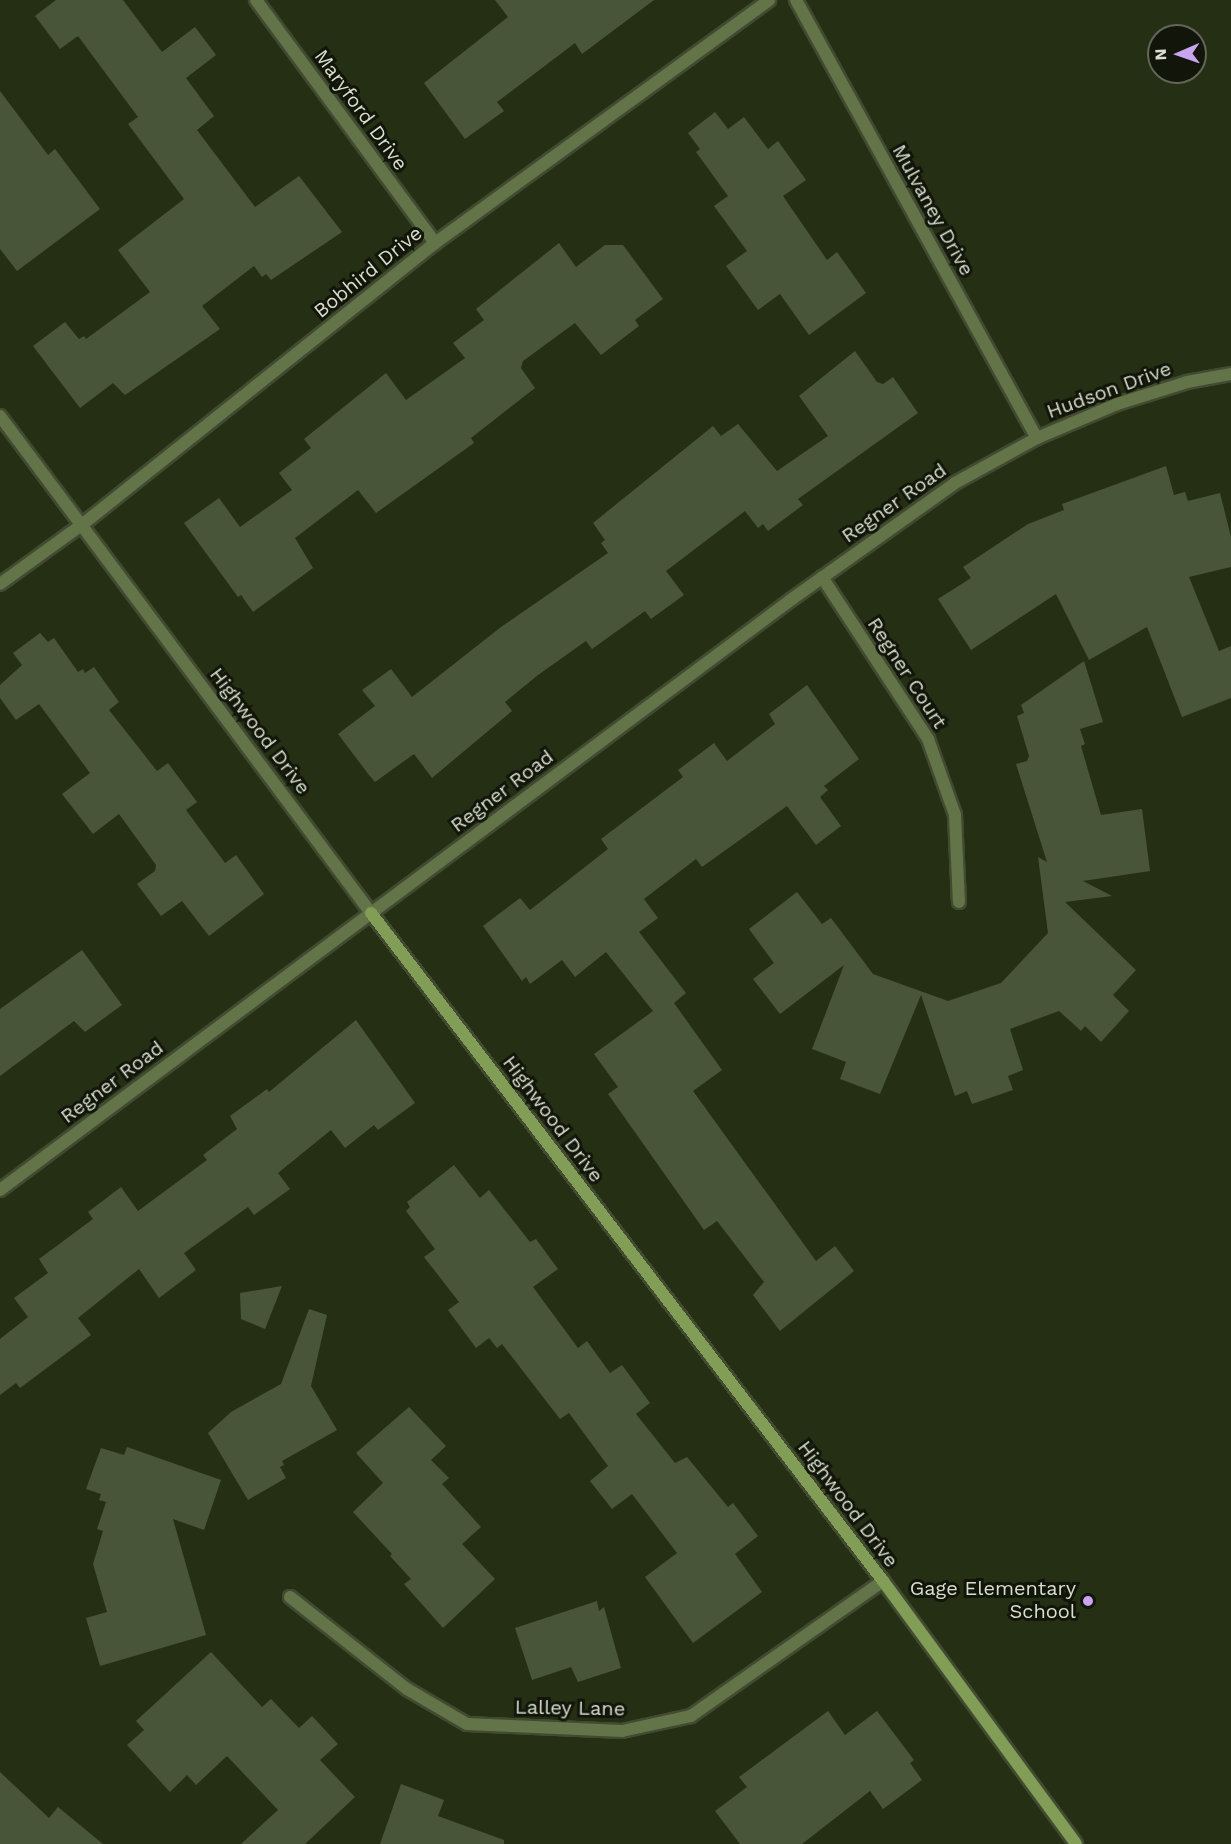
<!DOCTYPE html>
<html>
<head>
<meta charset="utf-8">
<style>
  body { margin:0 }
  #map { position:relative; width:1231px; height:1844px; overflow:hidden; background:#252f14; font-family:"Work Sans",sans-serif }
  div>[style] { position:absolute }
  .building>* { inset:0; background:#495539 }
  .roads { filter:drop-shadow(2px 0 #424b32) drop-shadow(-2px 0 #424b32) drop-shadow(0 2px #424b32) drop-shadow(0 -2px #424b32) }
  .street>* { height:12px; margin:-6px; padding:0 6px; transform-origin:6px; border-radius:6px; background:#637448 }
  .secondary>* { height:12px; margin:-6px; padding:0 6px; transform-origin:6px; border-radius:6px; background:#829d56 }
  .dots>* { width:16px; height:16px; translate:-50% -50%; box-sizing:border-box; border:3px solid #11150a; border-radius:50% }
  span { translate:-50% -50%; white-space:nowrap; text-align:center; line-height:1.15; -webkit-text-stroke:6px #11150a; paint-order:stroke }
  .street-label { font-size:20px; color:#d8dfcf }
  .poi-label { font-size:20px; color:#d8dfcf }
  .right { translate:-100% -50%; text-align:right }
  .north { position:absolute; left:1147px; top:24px; width:60px; height:60px; box-sizing:border-box; background:#11150a; border:2px solid #616659; border-radius:50%; rotate:268deg; font-size:16px; font-weight:700; line-height:24px; text-align:center; color:#d8dfcf }
  .north::after { content:''; display:block; margin:auto; width:21px; height:27px; background:#c8a5ee; clip-path:polygon(50% 0,100% 100%,50% 72%,0 100%) }
</style>
</head>
<body>
<div id="map">
  <div class="building">
    <div style="clip-path:polygon(56px 0,123px 0,162px 52px,195px 27px,216px 55px,186px 78px,214px 116px,197px 130px,255px 207px,299px 176px,342px 232px,271px 280px,266px 274px,262px 277px,254px 266px,202px 306px,220px 329px,125px 395px,113px 383px,80px 408px,33px 346px,65px 322px,79px 339px,84px 336px,86px 339px,150px 292px,118px 250px,184px 199px,128px 124px,138px 117px,78px 36px,60px 49px,35px 16px)"></div>
    <div style="clip-path:polygon(495px 0,654px 0,582px 54px,575px 43px,497px 102px,504px 111px,465px 139px,424px 83px,508px 17px)"></div>
    <div style="clip-path:polygon(0 91px,48px 155px,55px 149px,100px 209px,17px 271px,0 249px)"></div>
    <div style="clip-path:polygon(715px 112px,728px 129px,744px 117px,768px 149px,778px 141px,806px 180px,783px 196px,827px 260px,837px 252px,866px 293px,809px 335px,780px 294px,758px 310px,726px 266px,747px 251px,714px 206px,728px 196px,696px 152px,700px 149px,688px 133px)"></div>
    <div style="clip-path:polygon(559px 243px,576px 267px,605px 245px,623px 245px,663px 299px,635px 320px,639px 326px,601px 355px,575px 323px,523px 361px,521px 368px,535px 388px,471px 438px,474px 443px,376px 513px,358px 490px,295px 538px,313px 568px,253px 612px,241px 595px,238px 597px,184px 523px,219px 498px,240px 527px,292px 490px,279px 473px,311px 448px,304px 439px,386px 373px,406px 400px,465px 358px,453px 343px,484px 320px,476px 309px)"></div>
    <div style="clip-path:polygon(855px 351px,877px 382px,883px 384px,893px 377px,918px 413px,798px 499px,803px 505px,768px 531px,763px 524px,758px 528px,745px 511px,666px 571px,684px 595px,651px 619px,645px 611px,592px 649px,586px 641px,538px 675px,505px 702px,512px 711px,432px 778px,414px 754px,375px 782px,369px 775px,338px 734px,375px 706px,362px 690px,391px 669px,412px 697px,501px 627px,608px 553px,601px 543px,605px 540px,593px 523px,713px 426px,721px 436px,738px 424px,777px 471px,828px 436px,799px 396px)"></div>
    <div style="clip-path:polygon(1166px 466px,1174px 495px,1185px 492px,1188px 501px,1220px 493px,1231px 537px,1231px 567px,1189px 577px,1219px 651px,1231px 646px,1231px 698px,1182px 717px,1147px 627px,1089px 660px,1056px 594px,971px 650px,938px 599px,971px 578px,963px 567px,1028px 524px,1064px 510px,1062px 504px)"></div>
    <div style="clip-path:polygon(40px 633px,48px 642px,54px 638px,78px 672px,83px 669px,85px 673px,94px 667px,119px 702px,109px 710px,157px 771px,168px 763px,197px 802px,186px 810px,225px 863px,236px 855px,264px 894px,209px 936px,182px 901px,161px 916px,137px 884px,155px 871px,156px 865px,119px 814px,93px 834px,62px 794px,90px 773px,39px 704px,16px 720px,0 698px,0 685px,22px 665px,13px 653px)"></div>
    <div style="clip-path:polygon(1084px 661px,1103px 722px,1080px 729px,1085px 744px,1081px 746px,1101px 815px,1142px 809px,1150px 871px,1083px 881px,1112px 896px,1065px 902px,1136px 970px,1113px 995px,1129px 1011px,1101px 1042px,1085px 1026px,1081px 1031px,1059px 1011px,1010px 1029px,1023px 1070px,1008px 1076px,1013px 1090px,972px 1104px,967px 1091px,955px 1096px,921px 995px,880px 1094px,840px 1079px,846px 1062px,812px 1049px,844px 965px,780px 1014px,753px 979px,774px 963px,749px 929px,797px 892px,822px 924px,831px 918px,873px 974px,948px 1001px,1001px 983px,1048px 933px,1038px 857px,1047px 862px,1016px 764px,1027px 761px,1029px 756px,1017px 716px,1024px 713px,1021px 705px)"></div>
    <div style="clip-path:polygon(807px 685px,859px 759px,824px 786px,828px 790px,820px 797px,841px 826px,816px 845px,787px 806px,702px 867px,696px 859px,644px 899px,658px 918px,639px 932px,686px 993px,674px 1003px,722px 1070px,693px 1091px,816px 1261px,835px 1246px,854px 1271px,780px 1331px,753px 1295px,764px 1282px,717px 1221px,704px 1230px,608px 1094px,618px 1087px,594px 1054px,653px 1011px,606px 952px,575px 977px,562px 960px,530px 984px,526px 977px,522px 981px,483px 926px,520px 898px,530px 910px,608px 849px,601px 839px,683px 777px,678px 770px,714px 743px,727px 761px,775px 724px,769px 714px)"></div>
    <div style="clip-path:polygon(82px 950px,122px 1005px,85px 1032px,74px 1021px,0 1076px,0 1009px)"></div>
    <div style="clip-path:polygon(356px 1020px,415px 1103px,378px 1130px,374px 1125px,345px 1148px,331px 1130px,278px 1173px,290px 1189px,254px 1215px,248px 1207px,184px 1253px,196px 1270px,159px 1298px,139px 1269px,78px 1318px,91px 1335px,20px 1388px,16px 1383px,0 1395px,0 1339px,28px 1317px,14px 1298px,48px 1273px,39px 1259px,93px 1219px,88px 1212px,121px 1187px,138px 1211px,207px 1160px,203px 1155px,237px 1129px,230px 1116px,267px 1089px,269px 1092px)"></div>
    <div style="clip-path:polygon(454px 1165px,480px 1198px,489px 1190px,530px 1242px,536px 1239px,558px 1269px,533px 1287px,578px 1348px,587px 1341px,610px 1373px,622px 1365px,650px 1403px,636px 1414px,675px 1463px,687px 1457px,728px 1507px,733px 1503px,758px 1536px,735px 1554px,762px 1592px,693px 1643px,645px 1577px,677px 1553px,632px 1494px,612px 1509px,590px 1481px,608px 1466px,569px 1413px,560px 1419px,502px 1344px,497px 1348px,489px 1338px,476px 1348px,448px 1310px,459px 1302px,424px 1257px,435px 1249px,406px 1211px,410px 1207px,407px 1202px)"></div>
    <div style="clip-path:polygon(282px 1286px,265px 1329px,241px 1319px,240px 1293px)"></div>
    <div style="clip-path:polygon(309px 1309px,327px 1315px,311px 1386px,337px 1430px,282px 1461px,284px 1465px,280px 1467px,286px 1478px,248px 1500px,208px 1433px,231px 1412px,281px 1384px)"></div>
    <div style="clip-path:polygon(409px 1407px,446px 1446px,431px 1460px,449px 1478px,442px 1484px,481px 1527px,462px 1544px,495px 1579px,443px 1628px,404px 1584px,411px 1579px,390px 1556px,392px 1554px,353px 1512px,383px 1483px,356px 1453px)"></div>
    <div style="clip-path:polygon(127px 1447px,221px 1480px,204px 1530px,173px 1519px,206px 1635px,100px 1666px,86px 1618px,107px 1612px,93px 1564px,103px 1531px,97px 1529px,106px 1502px,99px 1500px,101px 1494px,86px 1489px,101px 1448px,124px 1455px)"></div>
    <div style="clip-path:polygon(597px 1601px,599px 1611px,604px 1607px,621px 1668px,578px 1682px,571px 1667px,532px 1680px,515px 1628px)"></div>
    <div style="clip-path:polygon(211px 1652px,262px 1707px,271px 1699px,299px 1728px,312px 1716px,338px 1744px,320px 1760px,355px 1797px,305px 1844px,241px 1844px,278px 1810px,227px 1756px,196px 1785px,187px 1775px,170px 1792px,127px 1745px,144px 1730px,136px 1721px)"></div>
    <div style="clip-path:polygon(828px 1711px,845px 1735px,877px 1711px,914px 1760px,910px 1763px,922px 1780px,883px 1809px,870px 1791px,802px 1844px,740px 1844px,715px 1811px,747px 1787px,739px 1777px)"></div>
    <div style="clip-path:polygon(0 1772px,49px 1818px,58px 1807px,103px 1844px,0 1844px)"></div>
    <div style="clip-path:polygon(401px 1784px,444px 1800px,438px 1816px,504px 1840px,504px 1844px,380px 1844px)"></div>
  </div>
  <div class="roads">
    <div class="street">
      <div style="left:256px;top:0;width:302px;rotate:53.6deg"></div>
      <div style="left:796px;top:0;width:500px;rotate:61.2deg"></div>
      <div style="left:0;top:416px;width:620px;rotate:53.26deg"></div>
      <div style="left:822px;top:577px;width:194px;rotate:56.8deg"></div>
      <div style="left:928px;top:739px;width:81px;rotate:70.4deg"></div>
      <div style="left:955px;top:815px;width:87px;rotate:87.4deg"></div>
      <div style="left:0;top:584px;width:102px;rotate:-35.9deg"></div>
      <div style="left:83px;top:524px;width:450px;rotate:-38.6deg"></div>
      <div style="left:435px;top:243px;width:413px;rotate:-36deg"></div>
      <div style="left:0;top:1190px;width:988px;rotate:-36.73deg"></div>
      <div style="left:792px;top:599px;width:200px;rotate:-35.4deg"></div>
      <div style="left:955px;top:483px;width:94px;rotate:-28.8deg"></div>
      <div style="left:1037px;top:438px;width:87px;rotate:-23deg"></div>
      <div style="left:1117px;top:404px;width:73px;rotate:-17.4deg"></div>
      <div style="left:1187px;top:382px;width:45px;rotate:-10.3deg"></div>
      <div style="left:290px;top:1597px;width:149px;rotate:38.2deg"></div>
      <div style="left:407px;top:1689px;width:69px;rotate:30.3deg"></div>
      <div style="left:467px;top:1724px;width:155px;rotate:2.6deg"></div>
      <div style="left:622px;top:1731px;width:71px;rotate:-12.3deg"></div>
      <div style="left:691px;top:1716px;width:235px;rotate:-35.1deg"></div>
    </div>
    <div class="secondary">
      <div style="left:371px;top:913px;width:842px;rotate:52.53deg"></div>
      <div style="left:883px;top:1581px;width:326px;rotate:53.7deg"></div>
    </div>
  </div>
  <div class="dots">
    <div style="left:1088px;top:1601px;background:#c8a5ee"></div>
  </div>
  <div class="street-label">
    <span style="left:361px;top:110px;rotate:54deg">Maryford Drive</span>
    <span style="left:933px;top:210px;rotate:61deg">Mulvaney Drive</span>
    <span style="left:368px;top:272px;rotate:-39deg">Bobhird Drive</span>
    <span style="left:1109px;top:390px;rotate:-20deg">Hudson Drive</span>
    <span style="left:894px;top:503px;rotate:-35deg">Regner Road</span>
    <span style="left:907px;top:673px;rotate:57deg">Regner Court</span>
    <span style="left:260px;top:731px;rotate:53deg">Highwood Drive</span>
    <span style="left:502px;top:791px;rotate:-37deg">Regner Road</span>
    <span style="left:112px;top:1082px;rotate:-37deg">Regner Road</span>
    <span style="left:553px;top:1119px;rotate:53deg">Highwood Drive</span>
    <span style="left:848px;top:1504px;rotate:53deg">Highwood Drive</span>
    <span style="left:570px;top:1708px;rotate:1deg">Lalley Lane</span>
  </div>
  <div class="poi-label">
    <span class="right" style="left:1076px;top:1600px">Gage Elementary<br>School</span>
  </div>
  <div class="north">N</div>
</div>
</body>
</html>
